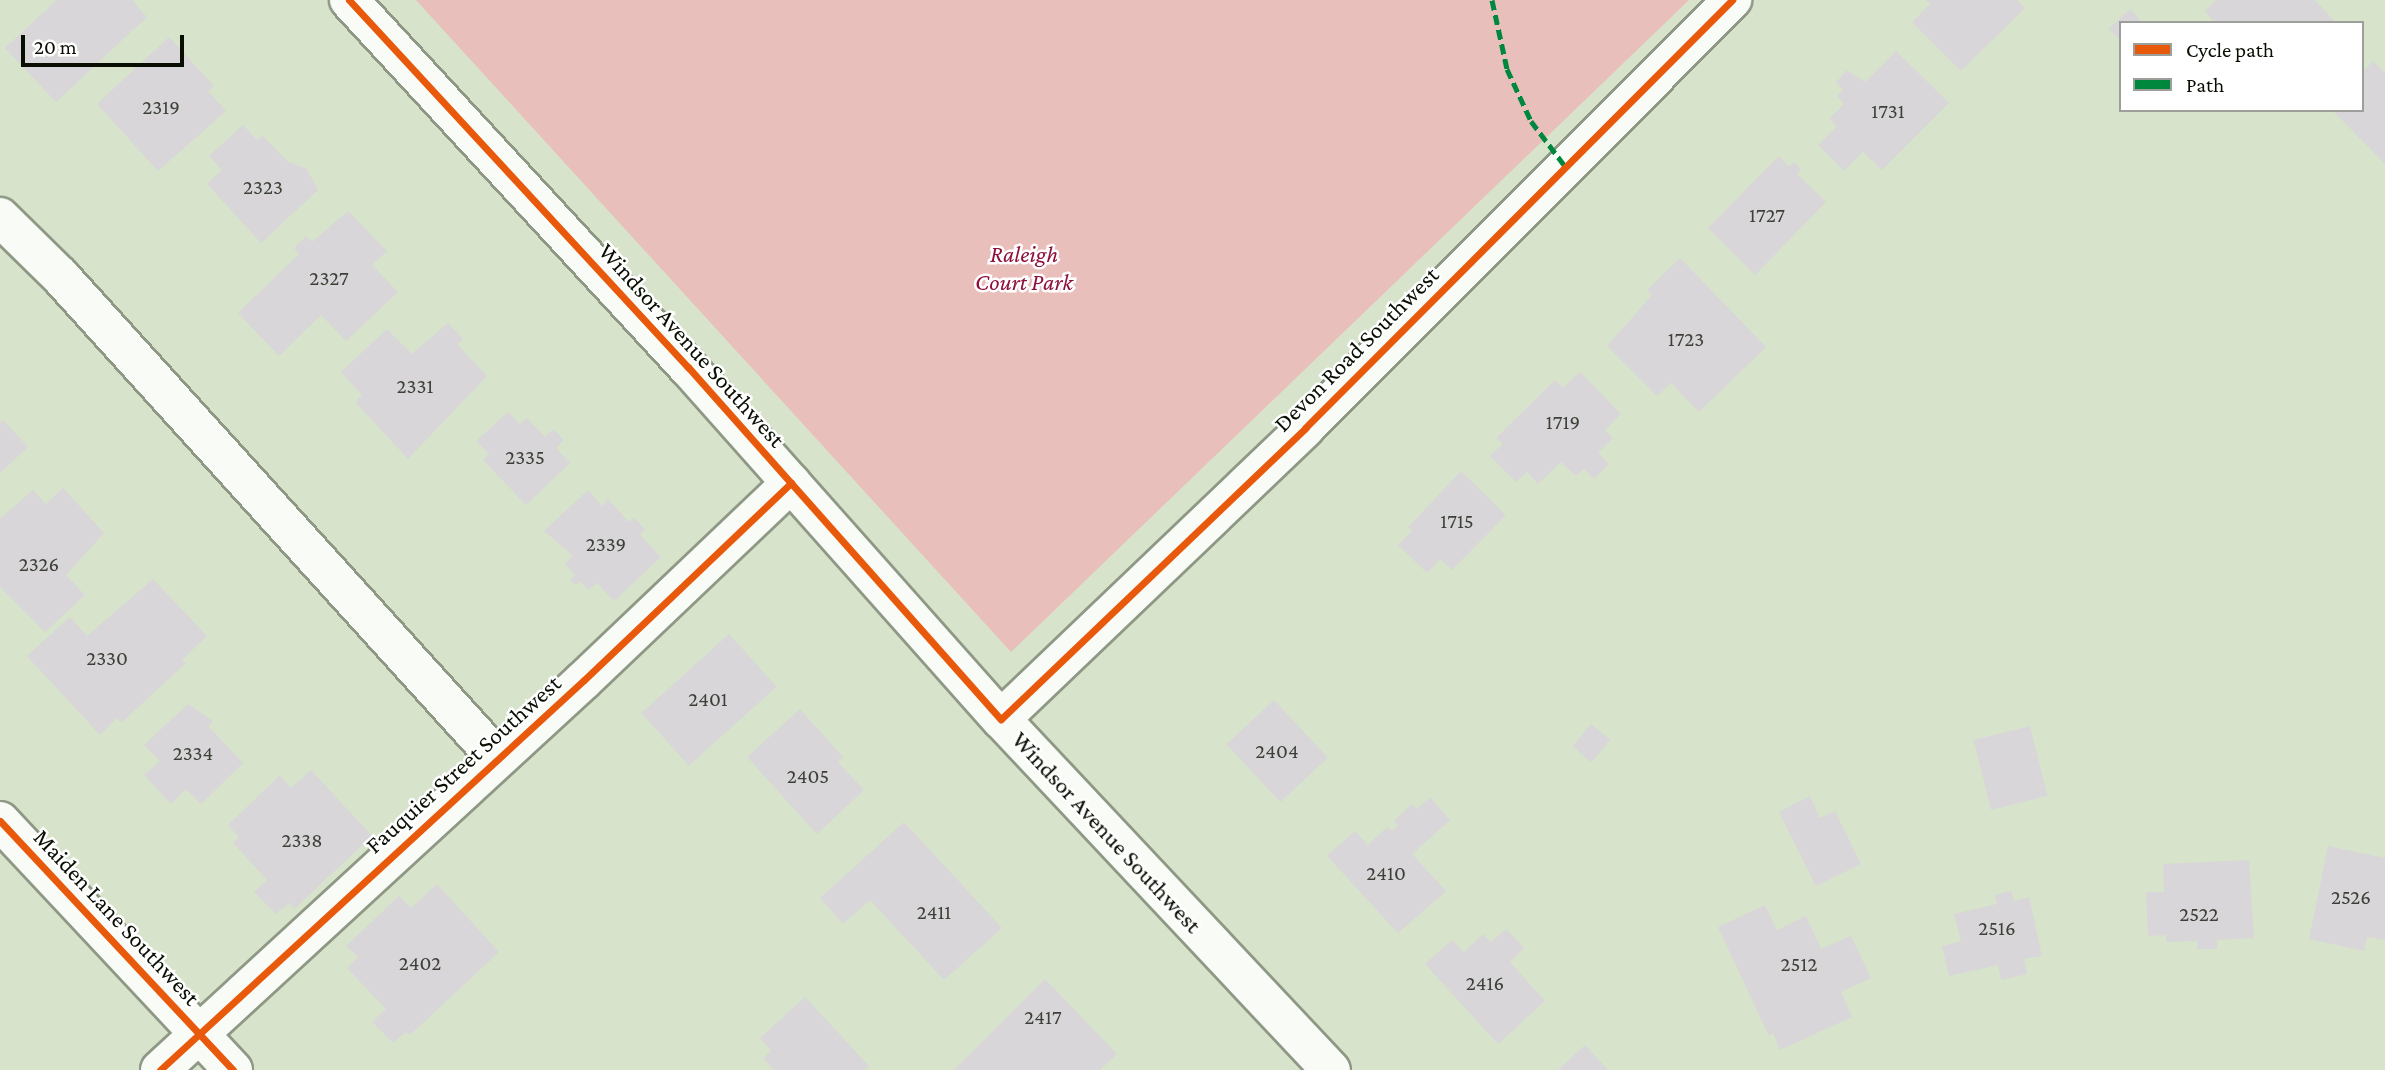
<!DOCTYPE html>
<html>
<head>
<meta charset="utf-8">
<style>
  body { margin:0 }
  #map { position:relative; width:2385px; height:1070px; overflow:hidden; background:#d7e3cb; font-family:"Crimson Pro",serif }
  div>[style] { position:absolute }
  .green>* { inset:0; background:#e9bfbc }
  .building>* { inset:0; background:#d8d6d9; transform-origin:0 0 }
  .roads { filter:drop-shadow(2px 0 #8e9885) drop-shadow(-2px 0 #8e9885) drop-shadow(0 2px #8e9885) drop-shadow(0 -2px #8e9885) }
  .minor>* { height:38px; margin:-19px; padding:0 19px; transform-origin:19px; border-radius:19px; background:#f9fbf7 }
  .quiet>* { height:5px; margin-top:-2.5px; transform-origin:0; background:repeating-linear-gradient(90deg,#00873e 0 10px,transparent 0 15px) }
  .cycleway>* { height:7px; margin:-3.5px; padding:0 3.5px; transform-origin:3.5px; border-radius:3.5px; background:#e8590c }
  span { translate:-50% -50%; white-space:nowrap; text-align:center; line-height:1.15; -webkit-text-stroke:5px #fff; paint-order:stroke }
  .number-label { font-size:21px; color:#3c4138 }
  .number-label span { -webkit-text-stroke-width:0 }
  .park-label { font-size:24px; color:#8f0f3b; font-style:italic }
  .street-label { font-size:24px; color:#080f02 }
  .legend { position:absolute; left:2119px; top:21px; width:245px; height:91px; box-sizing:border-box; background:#fff; border:2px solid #9c9f9a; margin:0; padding:9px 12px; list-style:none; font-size:21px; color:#080f02 }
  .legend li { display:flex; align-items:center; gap:14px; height:35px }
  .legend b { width:35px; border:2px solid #9c9f9a }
  .scale { position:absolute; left:21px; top:35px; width:163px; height:32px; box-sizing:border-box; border:4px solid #080f02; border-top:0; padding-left:9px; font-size:21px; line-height:24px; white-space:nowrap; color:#080f02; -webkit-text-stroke:5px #fff; paint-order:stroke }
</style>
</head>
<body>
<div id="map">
  <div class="green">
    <div style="clip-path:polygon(416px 0,1689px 0,1011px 652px)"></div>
  </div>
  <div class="building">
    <div style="clip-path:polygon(57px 0,132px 0,147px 17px,56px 102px,5px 48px)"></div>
    <div style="clip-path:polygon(1926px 0,2017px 0,2025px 8px,1961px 71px,1912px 22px,1930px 4px)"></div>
    <div style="clip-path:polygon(2216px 0,2315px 0,2336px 23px,2215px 23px,2205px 11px)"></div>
    <div style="clip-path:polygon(2130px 9px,2143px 23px,2121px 23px,2121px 41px,2109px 29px)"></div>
    <div style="clip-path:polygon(169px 37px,214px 86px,208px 91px,226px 111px,158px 171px,97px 104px)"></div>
    <div style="clip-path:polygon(1896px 51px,1949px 103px,1882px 170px,1863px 152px,1844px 171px,1818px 145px,1837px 126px,1829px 119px,1844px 104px,1837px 96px,1843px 90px,1836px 82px,1847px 70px,1865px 82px)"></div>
    <div style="clip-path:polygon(2373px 61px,2385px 73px,2385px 164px,2332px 110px,2362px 110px,2362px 66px,2365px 70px)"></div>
    <div style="clip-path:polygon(243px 125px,257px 140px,262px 135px,288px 162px,306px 168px,318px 190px,261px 243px,207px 184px,222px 170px,209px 156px)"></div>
    <div style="clip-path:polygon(1779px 156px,1789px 167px,1794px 162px,1801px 170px,1797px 174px,1826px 202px,1755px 275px,1708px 228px)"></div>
    <div style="clip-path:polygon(348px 211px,387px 251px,372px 265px,398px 292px,346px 341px,321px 315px,279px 356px,238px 313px,299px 254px,294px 248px,306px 236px,312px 242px)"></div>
    <div style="clip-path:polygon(1680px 258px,1766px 347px,1699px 412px,1671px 383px,1657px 396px,1607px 346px,1652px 295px,1647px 290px)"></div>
    <div style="clip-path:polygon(448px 323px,463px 339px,457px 344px,487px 376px,408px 459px,355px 402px,362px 395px,341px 372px,387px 329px,412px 354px)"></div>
    <div style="clip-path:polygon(1580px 372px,1621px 414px,1605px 430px,1613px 438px,1598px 453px,1609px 464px,1594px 479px,1584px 469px,1576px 476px,1561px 462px,1538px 484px,1527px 472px,1516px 482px,1490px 456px,1503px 444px,1496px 438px,1555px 380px,1563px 388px)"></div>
    <div style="clip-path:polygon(508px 412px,520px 424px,527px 418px,545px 437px,553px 429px,564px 440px,556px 448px,570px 463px,526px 505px,483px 460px,489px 454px,476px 441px)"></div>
    <div style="clip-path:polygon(3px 420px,28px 447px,0 473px,0 423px)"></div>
    <div style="clip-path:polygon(1461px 471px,1506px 515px,1452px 570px,1440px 559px,1427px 573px,1398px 545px,1412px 531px,1408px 527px)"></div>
    <div style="clip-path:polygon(63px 488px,104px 533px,66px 575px,85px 595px,45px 632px,0 587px,0 519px,33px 490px,46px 504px)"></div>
    <div style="clip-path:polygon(588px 490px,602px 506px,608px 499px,629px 522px,634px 518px,645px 529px,640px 535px,661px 557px,614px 601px,597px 583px,588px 590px,581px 581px,576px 585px,570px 580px,575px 575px,565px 564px,573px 556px,544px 531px)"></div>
    <div style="clip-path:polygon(153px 579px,207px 636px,182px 660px,186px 663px,121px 723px,117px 718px,100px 735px,27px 656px,70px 617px,87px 636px)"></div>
    <div style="left:729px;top:634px;width:71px;height:118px;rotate:48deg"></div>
    <div style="left:1274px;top:700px;width:79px;height:65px;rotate:47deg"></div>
    <div style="clip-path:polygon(188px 704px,213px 721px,208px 726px,243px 763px,201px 804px,186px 789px,171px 804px,144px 775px,160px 761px,144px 745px)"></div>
    <div style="clip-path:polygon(800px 709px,843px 757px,838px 762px,864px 790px,817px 834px,747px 757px)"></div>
    <div style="left:1591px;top:724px;width:25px;height:29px;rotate:40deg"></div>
    <div style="left:2030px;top:726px;width:72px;height:58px;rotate:76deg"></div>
    <div style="clip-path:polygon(311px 770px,372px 836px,294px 909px,289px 903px,276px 914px,254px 892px,267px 880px,233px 843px,239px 837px,228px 825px,280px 775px,291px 788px)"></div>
    <div style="clip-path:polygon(1810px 796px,1820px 818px,1835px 811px,1861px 864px,1816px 886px,1779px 812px)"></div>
    <div style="clip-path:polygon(1430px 797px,1450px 820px,1412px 854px,1446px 891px,1398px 933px,1327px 856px,1355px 831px,1368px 845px,1387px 827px,1392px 831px,1398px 826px,1394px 821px,1412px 804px,1417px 809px)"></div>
    <div style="clip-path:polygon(904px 822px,1002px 928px,944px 980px,870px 900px,843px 924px,820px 898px)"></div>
    <div style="clip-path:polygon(2328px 846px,2385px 858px,2385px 940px,2367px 937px,2364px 951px,2309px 939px)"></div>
    <div style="clip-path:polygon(2249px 860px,2254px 938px,2217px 940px,2217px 949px,2197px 949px,2197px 941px,2166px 942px,2166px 935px,2148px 936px,2146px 892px,2164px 892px,2163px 864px)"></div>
    <div style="clip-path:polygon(437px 884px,499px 952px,410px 1035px,406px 1032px,393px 1043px,372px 1022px,386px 1009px,347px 968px,358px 957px,346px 946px,399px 896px,411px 908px)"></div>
    <div style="clip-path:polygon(2011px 891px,2014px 901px,2029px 897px,2042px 956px,2024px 959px,2027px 974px,2001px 980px,1998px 965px,1949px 976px,1942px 946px,1961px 941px,1954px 914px,1997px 904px,1995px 895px)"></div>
    <div style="clip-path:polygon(1765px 905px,1777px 930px,1806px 916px,1821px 949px,1851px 936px,1871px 978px,1841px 992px,1852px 1017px,1780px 1050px,1773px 1033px,1769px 1036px,1718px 927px)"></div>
    <div style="clip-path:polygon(1506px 929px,1524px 948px,1510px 962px,1545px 1001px,1498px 1044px,1425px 964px,1452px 940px,1464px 952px,1483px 934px,1491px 942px)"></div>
    <div style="clip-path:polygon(1045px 979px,1117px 1054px,1100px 1070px,954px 1070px)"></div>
    <div style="clip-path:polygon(805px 997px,869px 1066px,864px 1070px,774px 1070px,763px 1058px,771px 1051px,760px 1038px)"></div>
    <div style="clip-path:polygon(1585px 1045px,1608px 1070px,1558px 1070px)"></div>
  </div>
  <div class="roads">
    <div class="minor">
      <div style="left:349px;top:0;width:500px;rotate:47.3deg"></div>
      <div style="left:688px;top:367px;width:471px;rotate:48.4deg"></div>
      <div style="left:1001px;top:719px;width:482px;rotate:46.8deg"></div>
      <div style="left:0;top:217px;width:84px;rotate:44.5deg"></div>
      <div style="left:60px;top:276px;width:651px;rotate:47.8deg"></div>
      <div style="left:1001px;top:719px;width:421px;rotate:-43.7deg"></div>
      <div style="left:1305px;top:428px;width:605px;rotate:-45.07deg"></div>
      <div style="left:0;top:821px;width:341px;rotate:46.9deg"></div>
      <div style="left:160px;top:1070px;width:576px;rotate:-42.61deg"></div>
      <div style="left:584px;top:680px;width:286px;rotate:-43.6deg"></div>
    </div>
  </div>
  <div class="quiet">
    <div style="left:1492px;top:0;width:71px;rotate:77.7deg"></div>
    <div style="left:1507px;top:69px;width:57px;rotate:65.2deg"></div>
    <div style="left:1531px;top:121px;width:56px;rotate:52.9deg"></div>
  </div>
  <div class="cycleway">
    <div style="left:349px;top:0;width:500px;rotate:47.3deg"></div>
    <div style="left:688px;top:367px;width:471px;rotate:48.4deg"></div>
    <div style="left:1001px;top:719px;width:421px;rotate:-43.7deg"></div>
    <div style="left:1305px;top:428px;width:605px;rotate:-45.07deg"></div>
    <div style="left:0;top:821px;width:341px;rotate:46.9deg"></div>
    <div style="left:160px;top:1070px;width:576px;rotate:-42.61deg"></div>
    <div style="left:584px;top:680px;width:286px;rotate:-43.6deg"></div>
  </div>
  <div class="number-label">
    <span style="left:161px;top:107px">2319</span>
    <span style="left:1888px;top:111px">1731</span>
    <span style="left:263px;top:187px">2323</span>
    <span style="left:1767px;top:215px">1727</span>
    <span style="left:329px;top:278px">2327</span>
    <span style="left:1686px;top:339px">1723</span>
    <span style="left:415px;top:386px">2331</span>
    <span style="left:1563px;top:422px">1719</span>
    <span style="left:525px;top:457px">2335</span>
    <span style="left:1457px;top:521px">1715</span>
    <span style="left:606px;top:544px">2339</span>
    <span style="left:39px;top:564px">2326</span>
    <span style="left:107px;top:658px">2330</span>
    <span style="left:708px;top:699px">2401</span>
    <span style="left:1277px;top:751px">2404</span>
    <span style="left:193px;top:753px">2334</span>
    <span style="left:808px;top:776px">2405</span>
    <span style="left:302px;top:840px">2338</span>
    <span style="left:1386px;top:873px">2410</span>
    <span style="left:2351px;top:897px">2526</span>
    <span style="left:934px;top:912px">2411</span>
    <span style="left:2199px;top:914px">2522</span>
    <span style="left:1997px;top:928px">2516</span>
    <span style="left:420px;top:963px">2402</span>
    <span style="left:1799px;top:964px">2512</span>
    <span style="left:1485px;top:983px">2416</span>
    <span style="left:1043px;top:1017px">2417</span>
  </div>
  <div class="park-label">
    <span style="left:1024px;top:268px">Raleigh<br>Court Park</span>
  </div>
  <div class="street-label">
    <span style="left:692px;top:345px;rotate:48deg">Windsor Avenue Southwest</span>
    <span style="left:1356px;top:349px;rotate:-45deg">Devon Road Southwest</span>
    <span style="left:463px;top:764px;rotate:-42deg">Fauquier Street Southwest</span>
    <span style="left:1107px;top:832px;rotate:47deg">Windsor Avenue Southwest</span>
    <span style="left:117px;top:917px;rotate:47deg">Maiden Lane Southwest</span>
  </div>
  <ul class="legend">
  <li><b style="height:9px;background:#e8590c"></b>Cycle path</li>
  <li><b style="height:9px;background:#00873e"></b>Path</li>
  </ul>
  <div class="scale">20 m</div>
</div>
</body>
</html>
